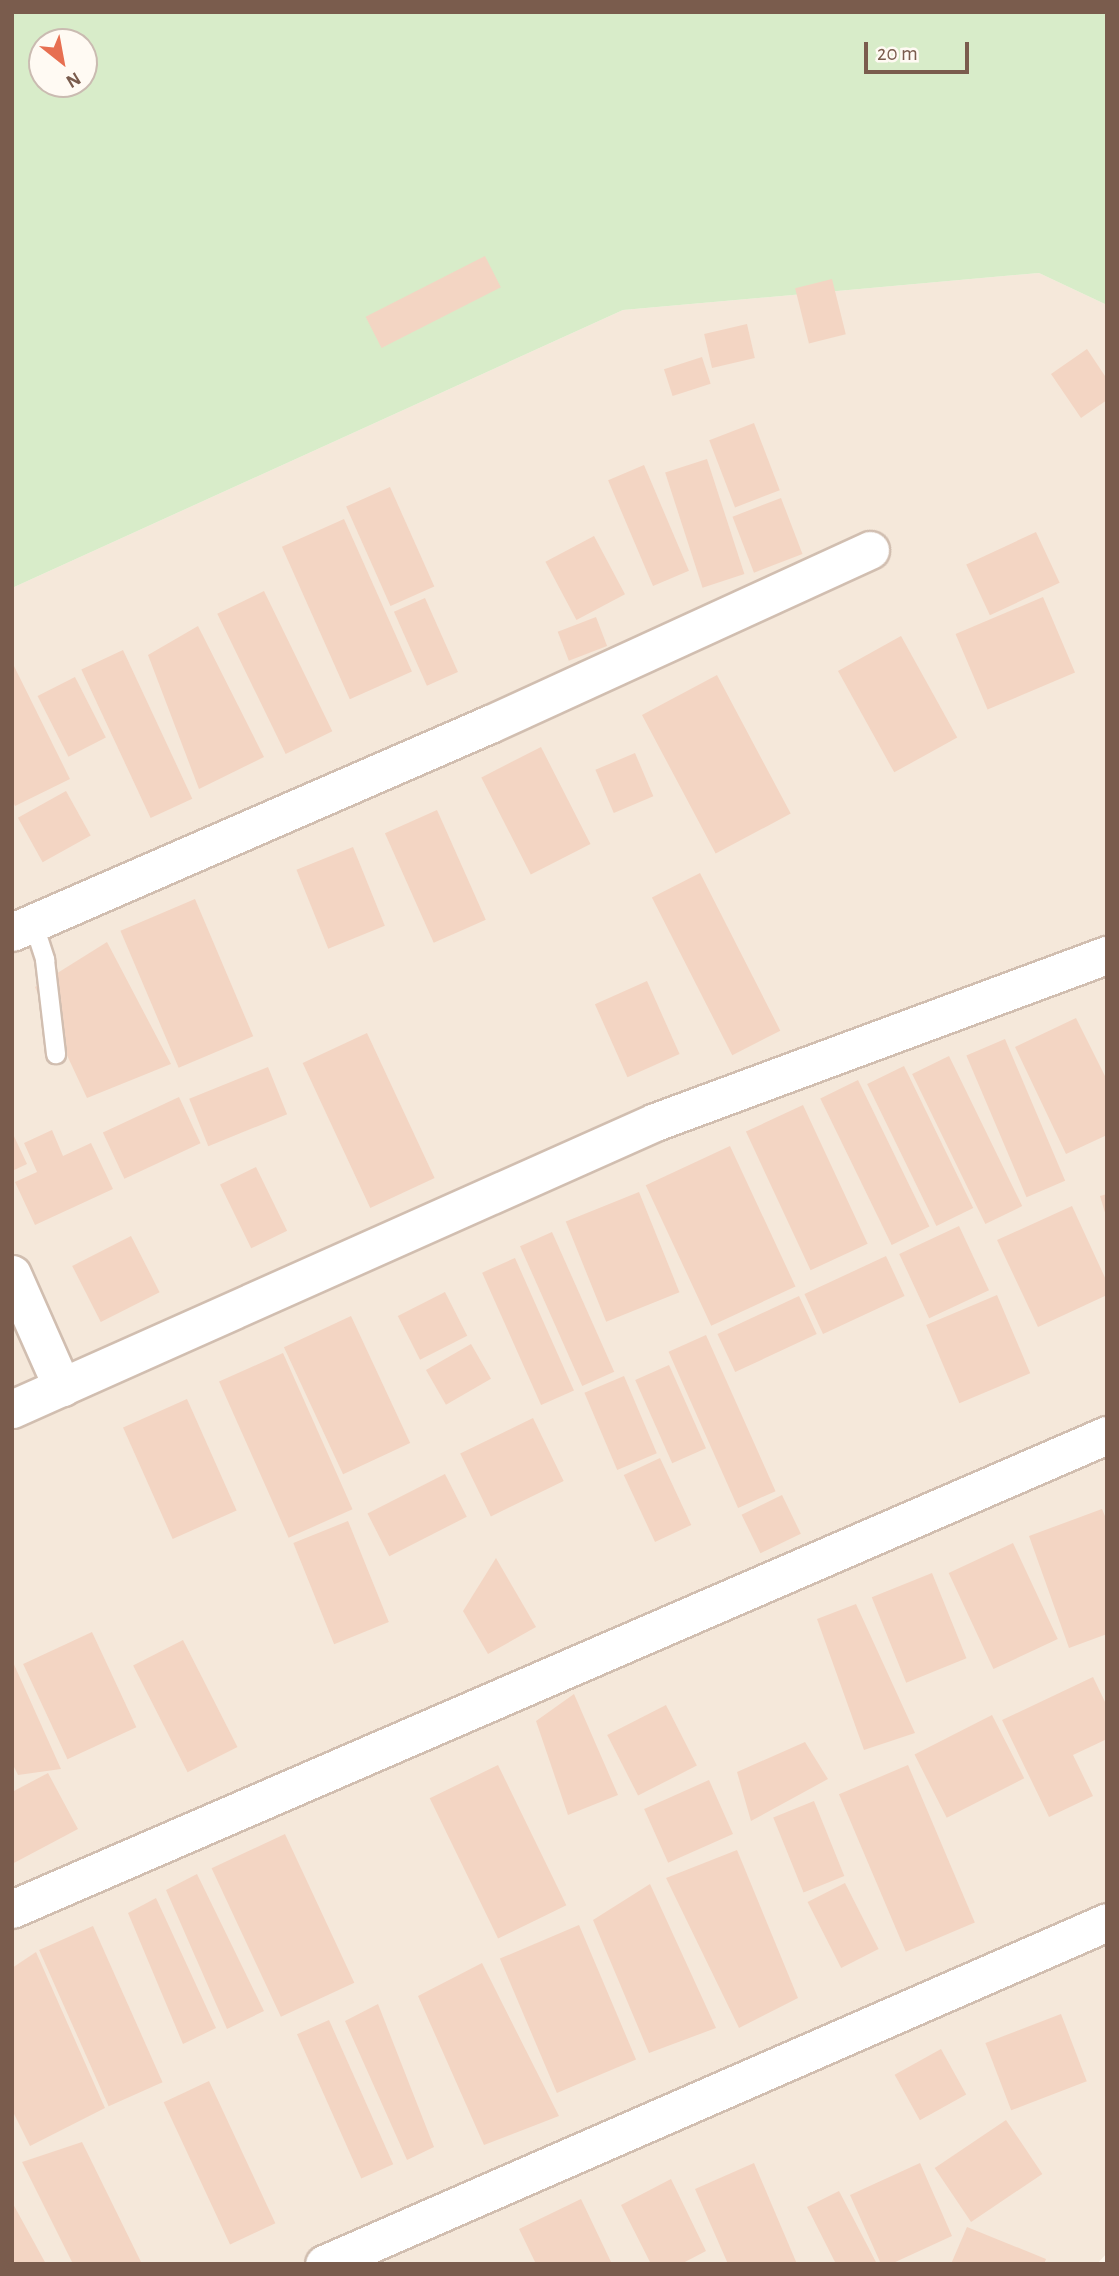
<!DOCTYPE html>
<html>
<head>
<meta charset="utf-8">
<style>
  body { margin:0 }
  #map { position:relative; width:1119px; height:2276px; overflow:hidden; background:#fdf6ec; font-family:"Alegreya Sans",sans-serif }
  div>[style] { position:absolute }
  .residential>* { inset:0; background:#f5e8da }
  .green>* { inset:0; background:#d8ecc9 }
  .building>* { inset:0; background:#f3d5c3; transform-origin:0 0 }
  .roads { filter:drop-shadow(2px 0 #d1beb0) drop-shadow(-2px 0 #d1beb0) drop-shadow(0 2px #d1beb0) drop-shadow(0 -2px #d1beb0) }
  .service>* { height:18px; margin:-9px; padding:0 9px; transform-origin:9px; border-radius:9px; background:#fff }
  .minor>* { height:37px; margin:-18.5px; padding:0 18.5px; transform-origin:18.5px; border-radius:18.5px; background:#fff }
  span { translate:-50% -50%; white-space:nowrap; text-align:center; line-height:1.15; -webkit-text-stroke:6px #fffaf3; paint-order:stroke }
  .frame { position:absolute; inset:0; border:14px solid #7a5c4d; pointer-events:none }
  .north { position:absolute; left:28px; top:28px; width:70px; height:70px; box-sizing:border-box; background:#fffaf3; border:2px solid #cabbb1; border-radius:50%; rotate:149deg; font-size:19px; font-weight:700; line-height:28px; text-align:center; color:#7a5c4d }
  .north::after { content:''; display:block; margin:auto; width:24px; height:32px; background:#e76f51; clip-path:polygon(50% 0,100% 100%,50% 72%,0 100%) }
  .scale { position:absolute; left:864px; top:42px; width:105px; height:32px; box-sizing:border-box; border:4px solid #7a5c4d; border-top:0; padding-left:9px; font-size:21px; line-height:24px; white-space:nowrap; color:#7a5c4d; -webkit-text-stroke:5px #fffaf3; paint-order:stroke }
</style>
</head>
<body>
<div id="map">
  <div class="residential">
    <div style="clip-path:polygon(1039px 273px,1107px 305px,1107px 2253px,1097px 2264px,12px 2264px,12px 588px,623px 310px)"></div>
  </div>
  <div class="green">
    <div style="clip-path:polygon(evenodd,12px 12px,1107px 12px,1107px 305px,1039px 273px,623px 310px,12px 588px,12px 12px,42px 42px,84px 42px,84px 84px,42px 84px,42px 42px)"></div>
  </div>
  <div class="building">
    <div style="left:485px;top:256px;width:35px;height:134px;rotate:63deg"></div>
    <div style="left:832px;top:279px;width:57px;height:38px;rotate:76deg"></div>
    <div style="left:747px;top:324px;width:35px;height:44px;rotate:77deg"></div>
    <div style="clip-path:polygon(1087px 349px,1107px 379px,1107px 400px,1081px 418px,1051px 374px)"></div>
    <div style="left:702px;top:357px;width:28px;height:40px;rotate:72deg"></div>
    <div style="left:754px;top:423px;width:72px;height:48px;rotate:69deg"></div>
    <div style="left:707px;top:459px;width:121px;height:44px;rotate:72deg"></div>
    <div style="left:644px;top:465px;width:115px;height:39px;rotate:67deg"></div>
    <div style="left:390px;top:487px;width:109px;height:48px;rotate:66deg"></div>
    <div style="left:781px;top:498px;width:60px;height:52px;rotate:69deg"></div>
    <div style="left:344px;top:519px;width:167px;height:68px;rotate:66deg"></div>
    <div style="left:1036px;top:532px;width:56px;height:77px;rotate:65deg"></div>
    <div style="left:594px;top:536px;width:66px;height:55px;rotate:62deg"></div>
    <div style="left:264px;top:591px;width:156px;height:52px;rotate:64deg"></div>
    <div style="left:1043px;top:597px;width:82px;height:95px;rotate:67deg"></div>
    <div style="left:425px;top:598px;width:81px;height:34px;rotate:66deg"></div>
    <div style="left:596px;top:617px;width:31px;height:41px;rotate:69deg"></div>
    <div style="clip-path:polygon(198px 626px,264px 757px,199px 789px,148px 655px)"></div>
    <div style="left:901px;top:636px;width:116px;height:72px;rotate:61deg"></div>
    <div style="left:123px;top:650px;width:164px;height:46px;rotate:65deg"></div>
    <div style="clip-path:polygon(12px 662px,70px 779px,15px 806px,12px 800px)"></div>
    <div style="left:717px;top:675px;width:157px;height:85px;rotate:62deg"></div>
    <div style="left:75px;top:677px;width:68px;height:42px;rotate:63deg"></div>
    <div style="left:541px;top:747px;width:109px;height:67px;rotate:63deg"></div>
    <div style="left:635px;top:753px;width:47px;height:43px;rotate:67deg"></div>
    <div style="left:66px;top:791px;width:51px;height:55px;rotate:61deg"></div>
    <div style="left:437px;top:810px;width:120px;height:57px;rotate:66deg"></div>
    <div style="left:353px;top:847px;width:85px;height:61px;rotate:68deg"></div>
    <div style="left:700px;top:873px;width:177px;height:54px;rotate:63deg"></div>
    <div style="left:195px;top:899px;width:149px;height:81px;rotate:67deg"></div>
    <div style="clip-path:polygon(107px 942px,171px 1064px,87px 1098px,35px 987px)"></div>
    <div style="left:647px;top:981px;width:80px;height:57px;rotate:66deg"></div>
    <div style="clip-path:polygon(1076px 1018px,1107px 1080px,1107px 1135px,1066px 1154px,1015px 1047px)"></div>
    <div style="left:367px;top:1033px;width:160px;height:71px;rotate:65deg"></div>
    <div style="left:1005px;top:1039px;width:154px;height:42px;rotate:67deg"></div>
    <div style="left:949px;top:1056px;width:167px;height:41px;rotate:64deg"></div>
    <div style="left:904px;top:1066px;width:158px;height:41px;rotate:64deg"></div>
    <div style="left:268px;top:1067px;width:51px;height:85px;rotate:68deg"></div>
    <div style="left:858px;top:1080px;width:163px;height:42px;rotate:64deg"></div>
    <div style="left:179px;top:1097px;width:51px;height:84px;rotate:65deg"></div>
    <div style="left:803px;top:1105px;width:153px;height:63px;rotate:65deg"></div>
    <div style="clip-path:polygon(52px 1130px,63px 1156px,91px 1143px,113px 1189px,35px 1225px,15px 1182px,37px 1172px,24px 1143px)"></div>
    <div style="clip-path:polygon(12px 1132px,27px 1164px,12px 1171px)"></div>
    <div style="left:730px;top:1146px;width:155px;height:93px;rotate:65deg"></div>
    <div style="left:256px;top:1167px;width:71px;height:40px;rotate:64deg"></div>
    <div style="left:639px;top:1192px;width:108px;height:79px;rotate:68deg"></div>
    <div style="clip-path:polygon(1107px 1194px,1107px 1216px,1106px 1216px,1100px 1196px)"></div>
    <div style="clip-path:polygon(1072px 1206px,1107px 1282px,1107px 1295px,1038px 1327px,997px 1240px)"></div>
    <div style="left:959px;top:1226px;width:71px;height:66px;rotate:65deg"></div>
    <div style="left:552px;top:1232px;width:153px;height:35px;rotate:66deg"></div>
    <div style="left:131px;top:1236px;width:63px;height:66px;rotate:63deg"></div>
    <div style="left:886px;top:1256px;width:44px;height:90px;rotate:65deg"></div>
    <div style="left:515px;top:1258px;width:145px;height:36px;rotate:66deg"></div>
    <div style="left:445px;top:1292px;width:49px;height:53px;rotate:63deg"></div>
    <div style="left:997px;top:1295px;width:85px;height:77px;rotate:67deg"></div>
    <div style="left:799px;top:1296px;width:42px;height:90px;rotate:65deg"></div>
    <div style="left:351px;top:1316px;width:140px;height:74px;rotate:65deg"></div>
    <div style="left:706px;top:1335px;width:171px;height:41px;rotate:66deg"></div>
    <div style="left:471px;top:1344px;width:40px;height:52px;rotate:60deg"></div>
    <div style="left:283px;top:1353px;width:171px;height:70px;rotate:66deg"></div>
    <div style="left:669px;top:1365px;width:91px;height:37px;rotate:66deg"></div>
    <div style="left:624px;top:1376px;width:84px;height:43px;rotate:67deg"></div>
    <div style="left:187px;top:1399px;width:122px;height:70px;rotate:66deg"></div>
    <div style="left:533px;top:1418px;width:70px;height:81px;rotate:64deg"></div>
    <div style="left:660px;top:1458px;width:74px;height:40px;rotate:65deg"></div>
    <div style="left:445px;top:1474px;width:48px;height:87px;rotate:63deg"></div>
    <div style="left:782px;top:1495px;width:43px;height:45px;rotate:64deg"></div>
    <div style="clip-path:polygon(1102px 1509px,1107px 1521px,1107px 1634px,1069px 1648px,1029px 1536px)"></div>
    <div style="left:348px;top:1521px;width:109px;height:59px;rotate:68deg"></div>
    <div style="left:1013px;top:1543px;width:106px;height:71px;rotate:65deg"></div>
    <div style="clip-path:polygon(496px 1558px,536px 1627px,488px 1654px,463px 1611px)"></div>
    <div style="left:932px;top:1573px;width:92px;height:65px;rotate:68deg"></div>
    <div style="clip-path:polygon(856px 1604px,915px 1733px,864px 1750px,817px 1619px)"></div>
    <div style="left:92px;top:1632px;width:105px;height:76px;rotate:65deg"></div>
    <div style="left:183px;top:1640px;width:120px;height:56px;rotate:63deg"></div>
    <div style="clip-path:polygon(12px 1660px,61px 1769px,18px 1775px,12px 1763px)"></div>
    <div style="clip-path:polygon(1093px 1677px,1107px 1706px,1107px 1739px,1073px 1755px,1093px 1796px,1049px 1817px,1002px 1720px)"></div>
    <div style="clip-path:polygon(574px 1694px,618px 1795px,568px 1815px,536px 1721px)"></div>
    <div style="left:666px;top:1705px;width:68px;height:66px;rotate:63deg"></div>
    <div style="left:992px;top:1715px;width:71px;height:87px;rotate:63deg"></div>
    <div style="clip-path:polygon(805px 1742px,828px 1779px,751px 1821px,737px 1772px)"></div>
    <div style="left:498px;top:1765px;width:156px;height:76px;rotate:64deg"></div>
    <div style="left:908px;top:1765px;width:171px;height:75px;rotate:67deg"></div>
    <div style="clip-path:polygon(48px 1773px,78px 1829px,12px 1864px,12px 1792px)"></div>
    <div style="left:709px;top:1780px;width:59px;height:71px;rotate:66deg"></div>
    <div style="left:814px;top:1801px;width:81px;height:44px;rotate:68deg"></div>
    <div style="left:285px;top:1834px;width:164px;height:81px;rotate:65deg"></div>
    <div style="clip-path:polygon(737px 1850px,798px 1998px,739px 2028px,666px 1878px)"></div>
    <div style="clip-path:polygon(197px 1874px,264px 2011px,227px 2029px,166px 1890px)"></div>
    <div style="left:845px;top:1883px;width:74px;height:42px;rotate:63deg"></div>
    <div style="clip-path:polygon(650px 1884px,716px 2028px,649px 2053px,593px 1920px)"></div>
    <div style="clip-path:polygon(156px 1898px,216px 2028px,183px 2044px,128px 1913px)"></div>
    <div style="left:579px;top:1925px;width:146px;height:86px;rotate:67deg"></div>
    <div style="left:93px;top:1926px;width:171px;height:59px;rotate:66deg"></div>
    <div style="clip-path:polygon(36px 1952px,105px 2108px,30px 2146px,12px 2110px,12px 1968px)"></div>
    <div style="clip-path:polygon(482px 1963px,559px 2116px,484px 2145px,418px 1996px)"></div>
    <div style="clip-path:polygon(378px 2004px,434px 2147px,407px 2160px,345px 2021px)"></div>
    <div style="left:1061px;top:2014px;width:72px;height:81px;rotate:69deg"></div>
    <div style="left:329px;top:2020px;width:158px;height:35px;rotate:66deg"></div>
    <div style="left:941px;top:2049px;width:52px;height:53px;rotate:61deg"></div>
    <div style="left:209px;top:2081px;width:157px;height:50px;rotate:65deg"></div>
    <div style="left:1006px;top:2120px;width:65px;height:86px;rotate:56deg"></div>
    <div style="clip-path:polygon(82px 2142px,142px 2264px,73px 2264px,22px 2162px)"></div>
    <div style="clip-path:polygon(754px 2163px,797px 2264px,728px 2264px,695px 2189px)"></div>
    <div style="clip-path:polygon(920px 2163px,952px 2236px,891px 2264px,881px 2264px,850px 2195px)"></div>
    <div style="clip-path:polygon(671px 2179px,706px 2251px,681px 2264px,651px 2264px,621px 2205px)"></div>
    <div style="clip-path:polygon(839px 2191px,877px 2264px,836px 2264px,807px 2207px)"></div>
    <div style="clip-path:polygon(581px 2199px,612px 2264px,536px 2264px,519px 2229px)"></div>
    <div style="clip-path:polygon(12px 2202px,46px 2264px,12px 2264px)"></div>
    <div style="clip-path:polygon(967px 2227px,1046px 2259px,1044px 2264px,951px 2264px)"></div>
  </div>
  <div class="roads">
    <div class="service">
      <div style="left:33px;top:922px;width:40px;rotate:72deg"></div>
      <div style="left:45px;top:960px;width:95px;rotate:83.3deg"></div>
    </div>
    <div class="minor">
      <div style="left:12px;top:932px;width:521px;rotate:-23.52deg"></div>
      <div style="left:490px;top:724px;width:418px;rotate:-24.6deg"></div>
      <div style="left:12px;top:1274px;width:124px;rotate:66.1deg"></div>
      <div style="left:12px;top:1409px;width:704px;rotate:-24.05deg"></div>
      <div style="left:655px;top:1122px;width:482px;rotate:-20.3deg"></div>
      <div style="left:12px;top:1909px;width:1193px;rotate:-23.41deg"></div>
      <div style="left:324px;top:2264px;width:854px;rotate:-23.59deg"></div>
    </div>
  </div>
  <div class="frame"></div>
  <div class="north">N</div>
  <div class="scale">20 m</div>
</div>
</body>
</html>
